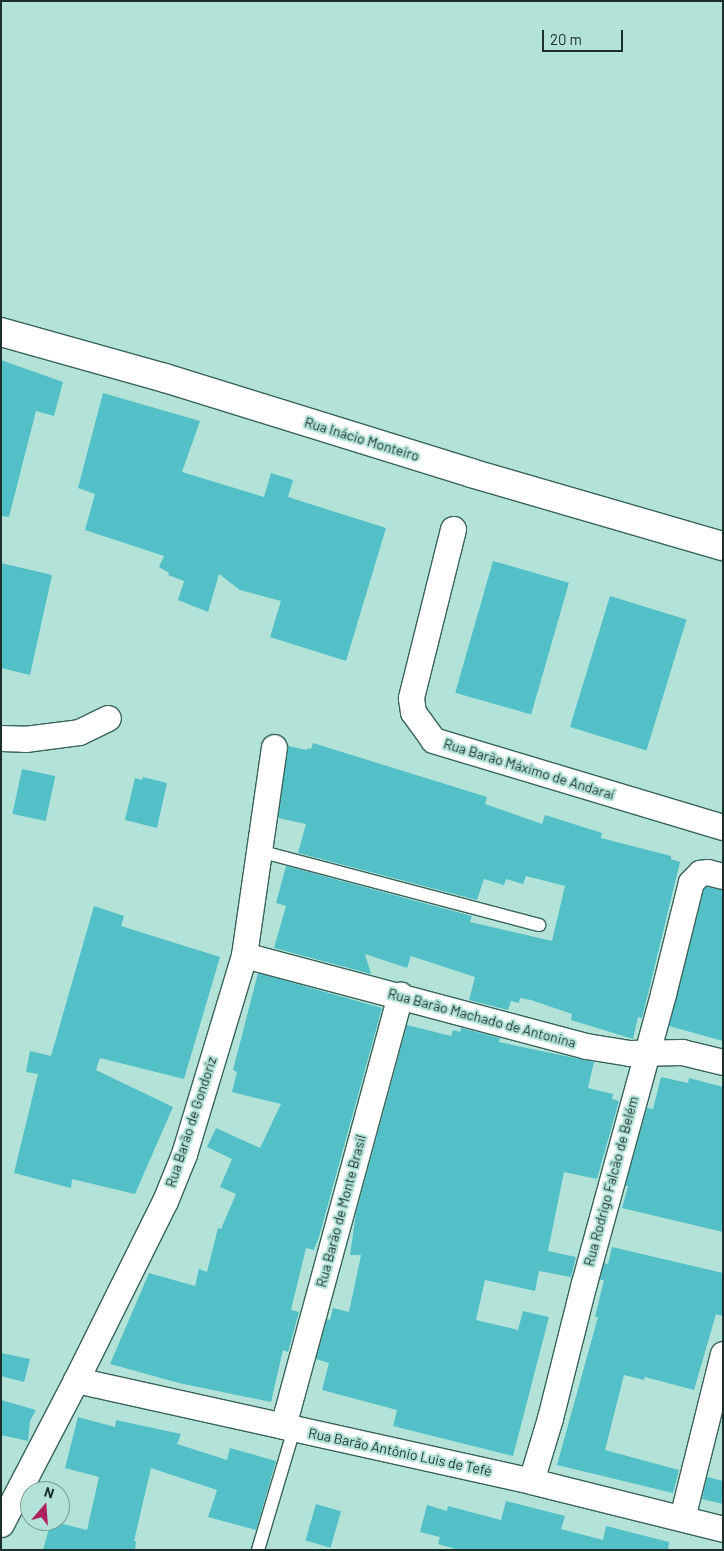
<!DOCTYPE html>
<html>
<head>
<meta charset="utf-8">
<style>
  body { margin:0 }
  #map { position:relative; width:724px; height:1551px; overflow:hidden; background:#b3e3d8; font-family:Barlow,sans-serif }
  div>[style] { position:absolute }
  .building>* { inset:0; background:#52c0c6; transform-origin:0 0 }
  .roads { filter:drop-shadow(1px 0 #36635a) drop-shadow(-1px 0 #36635a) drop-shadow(0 1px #36635a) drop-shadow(0 -1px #36635a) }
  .service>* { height:12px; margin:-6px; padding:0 6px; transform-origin:6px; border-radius:6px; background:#fff }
  .minor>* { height:25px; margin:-12.5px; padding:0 12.5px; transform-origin:12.5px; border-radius:12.5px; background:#fff }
  .tertiary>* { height:28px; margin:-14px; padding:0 14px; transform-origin:14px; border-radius:14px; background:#fff }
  span { translate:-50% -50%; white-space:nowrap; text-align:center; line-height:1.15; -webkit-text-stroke:4.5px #b3e3d8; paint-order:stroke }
  .street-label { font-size:14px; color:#1c2f2b }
  .frame { position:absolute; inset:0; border:2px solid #1c2f2b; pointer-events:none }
  .north { position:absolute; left:20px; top:1481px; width:50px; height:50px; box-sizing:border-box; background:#b3e3d8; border:1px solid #779b93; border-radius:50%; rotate:18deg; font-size:14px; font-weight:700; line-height:20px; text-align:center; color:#1c2f2b }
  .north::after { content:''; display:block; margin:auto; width:18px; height:22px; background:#ad2160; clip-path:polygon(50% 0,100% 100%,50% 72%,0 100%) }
  .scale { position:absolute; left:542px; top:30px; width:81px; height:22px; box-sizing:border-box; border:2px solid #1c2f2b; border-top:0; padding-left:6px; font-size:15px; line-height:18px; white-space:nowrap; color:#1c2f2b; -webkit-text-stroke:4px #b3e3d8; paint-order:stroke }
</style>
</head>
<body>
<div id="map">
  <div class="building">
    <div style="clip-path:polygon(1px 360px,63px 382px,54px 416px,36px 411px,9px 517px,1px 516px)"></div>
    <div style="clip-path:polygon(103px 393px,200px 421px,182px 472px,264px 497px,271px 473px,293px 480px,288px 497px,386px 528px,346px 661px,270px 637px,281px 601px,240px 590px,219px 574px,208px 612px,178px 600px,184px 581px,168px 575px,169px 573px,159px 567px,164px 556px,85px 530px,95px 494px,78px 488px)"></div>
    <div style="left:493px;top:561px;width:79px;height:137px;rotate:16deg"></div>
    <div style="clip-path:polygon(1px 563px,52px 575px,30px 675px,1px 668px)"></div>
    <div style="left:610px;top:596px;width:80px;height:137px;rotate:17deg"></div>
    <div style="clip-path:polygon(313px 743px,487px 797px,485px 804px,542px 824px,545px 815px,602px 833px,601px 838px,671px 856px,671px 859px,680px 862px,649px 990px,642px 1018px,638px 1017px,633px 1039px,571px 1020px,572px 1014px,531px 1000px,520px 998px,519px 1003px,511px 1001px,508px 1010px,469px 1000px,475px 977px,411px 956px,407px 968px,365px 954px,371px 974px,274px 948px,286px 906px,276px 903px,286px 866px,472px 916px,470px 922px,552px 941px,565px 886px,526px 876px,523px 884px,506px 879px,504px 885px,484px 879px,477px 900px,298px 853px,306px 824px,278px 818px,288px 746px,307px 750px,308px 748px,311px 749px)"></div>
    <div style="left:22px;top:769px;width:34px;height:46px;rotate:12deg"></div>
    <div style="clip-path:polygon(143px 777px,167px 783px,157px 828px,125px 820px,135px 778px,142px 780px)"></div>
    <div style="clip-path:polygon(707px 887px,723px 890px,723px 1041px,669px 1026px,704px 889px)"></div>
    <div style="clip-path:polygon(94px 906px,124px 916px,121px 926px,220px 957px,184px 1079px,100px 1058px,96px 1070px,173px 1107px,135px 1194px,72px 1179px,71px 1188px,14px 1173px,38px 1074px,26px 1072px,30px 1051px,51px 1056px)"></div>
    <div style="clip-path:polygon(258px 973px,382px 1008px,319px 1237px,314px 1250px,306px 1248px,291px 1310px,299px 1312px,288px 1352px,283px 1350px,271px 1402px,179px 1383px,110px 1364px,149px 1273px,195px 1286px,199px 1269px,207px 1272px,218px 1228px,221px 1229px,236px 1194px,220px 1187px,232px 1159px,207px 1147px,216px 1128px,260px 1148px,281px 1104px,232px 1092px,237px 1072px,233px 1070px)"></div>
    <div style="clip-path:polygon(407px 1025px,451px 1036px,453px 1030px,460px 1032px,461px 1028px,500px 1038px,499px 1042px,594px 1062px,588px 1088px,613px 1094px,612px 1099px,619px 1101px,597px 1179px,564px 1172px,548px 1251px,576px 1257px,571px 1277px,539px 1271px,535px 1291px,485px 1280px,476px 1320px,518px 1330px,523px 1311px,549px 1317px,513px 1456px,393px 1426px,397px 1410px,322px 1390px,329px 1363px,316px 1359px,327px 1319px,330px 1320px,333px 1308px,349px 1312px,361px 1255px,350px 1255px,356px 1213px)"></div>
    <div style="clip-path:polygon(661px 1077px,688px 1083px,689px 1078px,723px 1087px,723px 1232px,622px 1208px,628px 1186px,625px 1186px,647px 1108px,653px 1109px)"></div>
    <div style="clip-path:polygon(612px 1247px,723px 1273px,723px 1316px,716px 1314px,694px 1390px,645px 1377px,644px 1380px,624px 1375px,605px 1450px,679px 1470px,673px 1493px,557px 1465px,598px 1317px,595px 1317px,604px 1280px,600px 1280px,604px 1263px,608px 1264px)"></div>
    <div style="clip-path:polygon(1px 1353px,30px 1359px,24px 1382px,1px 1376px)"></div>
    <div style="clip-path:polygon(1px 1400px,36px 1410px,30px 1421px,28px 1441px,1px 1435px)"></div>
    <div style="clip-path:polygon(78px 1417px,115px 1427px,116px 1420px,181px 1434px,177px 1444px,227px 1460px,230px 1448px,276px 1461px,256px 1530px,208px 1517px,217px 1490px,151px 1468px,134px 1541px,136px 1541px,135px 1550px,43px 1550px,51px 1521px,87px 1530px,99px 1477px,65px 1468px)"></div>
    <div style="clip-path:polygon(707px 1477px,723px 1481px,723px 1504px,702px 1499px)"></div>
    <div style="clip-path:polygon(506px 1501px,565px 1516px,561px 1529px,603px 1540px,606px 1526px,669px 1542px,668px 1550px,459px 1550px,438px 1544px,440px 1537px,420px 1532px,427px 1505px,447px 1511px,448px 1506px,501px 1520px)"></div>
    <div style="left:316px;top:1504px;width:26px;height:38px;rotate:16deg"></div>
  </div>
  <div class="roads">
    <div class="service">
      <div style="left:259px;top:851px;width:290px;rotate:14.8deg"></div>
      <div style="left:258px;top:1550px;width:126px;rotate:-73.4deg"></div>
    </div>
    <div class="minor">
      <div style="left:453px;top:529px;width:174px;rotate:104deg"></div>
      <div style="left:411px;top:698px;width:14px;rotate:82deg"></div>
      <div style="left:413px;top:712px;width:34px;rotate:54deg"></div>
      <div style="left:433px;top:740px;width:303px;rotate:16.7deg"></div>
      <div style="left:1px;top:738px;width:24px;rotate:2deg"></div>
      <div style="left:25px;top:739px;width:54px;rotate:-7.4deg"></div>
      <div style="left:79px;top:732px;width:32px;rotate:-26deg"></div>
      <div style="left:244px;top:955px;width:354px;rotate:14.9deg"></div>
      <div style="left:586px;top:1046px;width:44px;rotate:9.2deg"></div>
      <div style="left:629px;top:1053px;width:53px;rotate:-1.1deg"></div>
      <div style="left:682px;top:1052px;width:42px;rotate:13.7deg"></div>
      <div style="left:76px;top:1380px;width:466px;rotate:12.5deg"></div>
      <div style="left:531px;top:1481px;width:198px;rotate:14deg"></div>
      <div style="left:283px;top:1426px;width:447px;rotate:-74.8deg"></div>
      <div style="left:531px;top:1481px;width:66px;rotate:-73.2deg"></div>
      <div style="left:550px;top:1418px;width:139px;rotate:-75.9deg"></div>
      <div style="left:584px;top:1283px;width:300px;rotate:-74.7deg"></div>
      <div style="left:663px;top:994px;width:115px;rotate:-76deg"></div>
      <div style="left:691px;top:882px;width:13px;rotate:-45deg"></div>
      <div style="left:700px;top:873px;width:7px;rotate:-8deg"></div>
      <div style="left:707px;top:872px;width:16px;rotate:14deg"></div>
      <div style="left:682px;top:1518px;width:169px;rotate:-76deg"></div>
      <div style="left:1px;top:1524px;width:162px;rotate:-62.5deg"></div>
      <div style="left:76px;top:1380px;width:200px;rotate:-63.6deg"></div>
      <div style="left:165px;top:1201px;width:51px;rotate:-68deg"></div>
      <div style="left:184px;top:1154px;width:208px;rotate:-73.2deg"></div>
      <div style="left:244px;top:955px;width:210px;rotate:-81.8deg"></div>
    </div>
    <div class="tertiary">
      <div style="left:1px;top:332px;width:170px;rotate:15.7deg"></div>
      <div style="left:165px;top:378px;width:320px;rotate:17.2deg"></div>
      <div style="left:471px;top:473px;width:262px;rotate:16.2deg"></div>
    </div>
  </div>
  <div class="street-label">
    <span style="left:362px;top:439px;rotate:17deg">Rua Inácio Monteiro</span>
    <span style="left:529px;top:769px;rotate:17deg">Rua Barão Máximo de Andaraí</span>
    <span style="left:482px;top:1018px;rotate:15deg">Rua Barão Machado de Antonina</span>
    <span style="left:191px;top:1122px;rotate:-72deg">Rua Barão de Gondoriz</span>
    <span style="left:611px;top:1181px;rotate:-75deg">Rua Rodrigo Falcão de Belém</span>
    <span style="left:341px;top:1211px;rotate:-75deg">Rua Barão de Monte Brasil</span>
    <span style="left:400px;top:1452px;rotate:12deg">Rua Barão Antônio Luis de Tefé</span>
  </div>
  <div class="frame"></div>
  <div class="north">N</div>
  <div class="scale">20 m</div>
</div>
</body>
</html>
